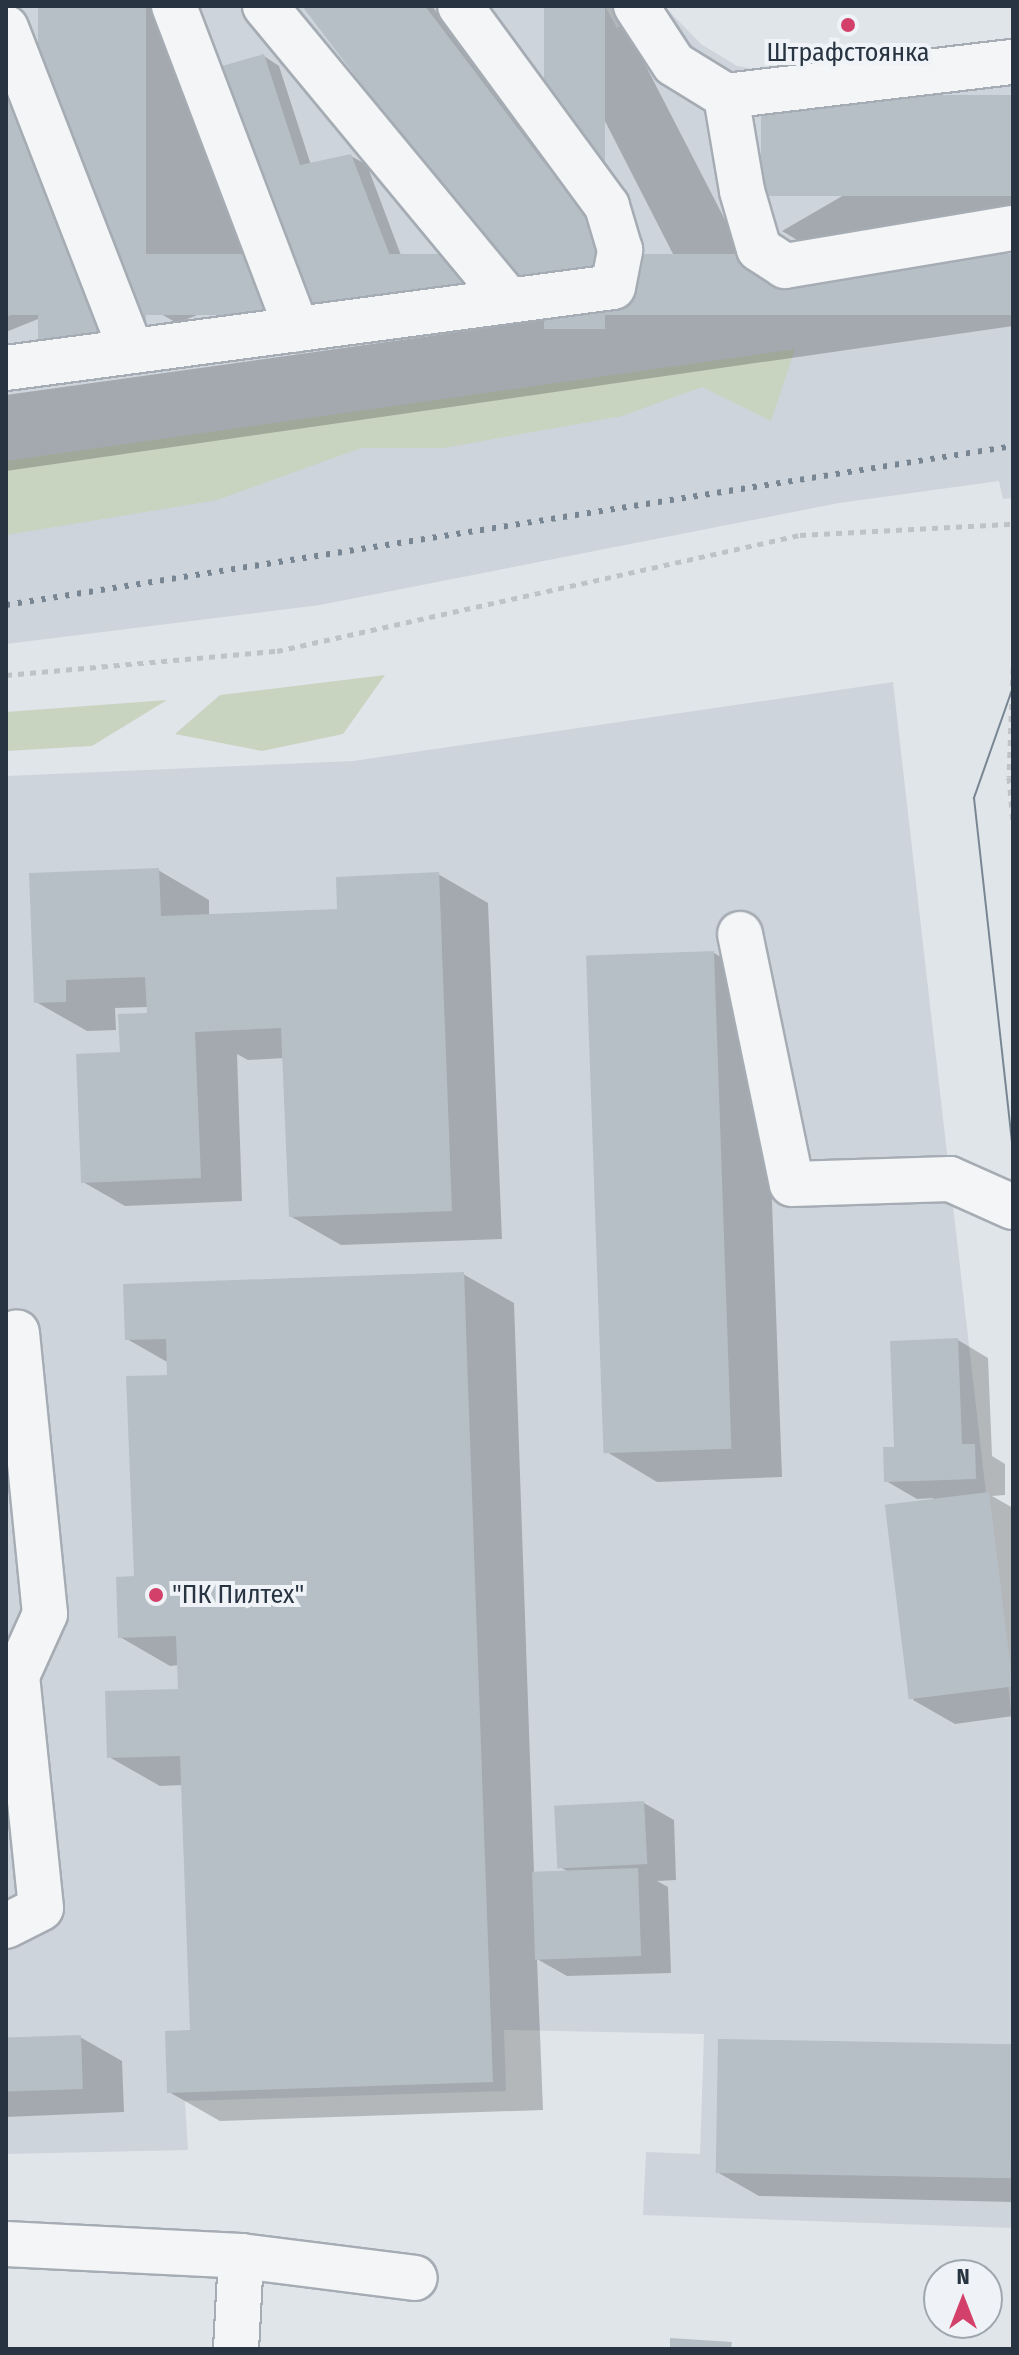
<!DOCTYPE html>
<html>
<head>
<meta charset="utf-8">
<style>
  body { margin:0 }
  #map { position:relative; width:1019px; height:2355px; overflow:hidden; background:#e0e5e9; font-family:"Fira Sans Condensed",sans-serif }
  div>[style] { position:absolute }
  .built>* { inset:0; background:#ced4db }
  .green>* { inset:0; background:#c8d3c0 }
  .shadow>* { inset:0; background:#0003 }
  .building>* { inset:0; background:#b7bfc6; transform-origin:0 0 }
  .path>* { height:5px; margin-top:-2.5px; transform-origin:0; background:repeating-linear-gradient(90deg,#bec3c8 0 6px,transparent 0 12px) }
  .roads { filter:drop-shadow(2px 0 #a5acb3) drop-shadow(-2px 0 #a5acb3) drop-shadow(0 2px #a5acb3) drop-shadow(0 -2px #a5acb3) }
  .minor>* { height:44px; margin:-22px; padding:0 22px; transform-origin:22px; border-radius:22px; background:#f3f5f7 }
  .tram>* { height:2px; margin:-1px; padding:0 1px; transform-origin:1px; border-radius:1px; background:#788693 }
  .rail>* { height:6px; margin-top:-3px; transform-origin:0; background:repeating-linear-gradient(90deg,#788693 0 4px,transparent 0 12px) }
  .dots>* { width:22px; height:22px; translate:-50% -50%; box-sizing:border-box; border:4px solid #eff3f7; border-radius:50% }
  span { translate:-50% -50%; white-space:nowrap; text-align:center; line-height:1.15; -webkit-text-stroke:8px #eff3f7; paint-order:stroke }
  .poi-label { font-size:26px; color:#283441 }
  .left { translate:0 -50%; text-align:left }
  .frame { position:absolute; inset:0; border:8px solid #283441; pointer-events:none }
  .north { position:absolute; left:923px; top:2259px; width:80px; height:80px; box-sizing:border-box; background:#eff3f7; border:2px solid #9fa7ae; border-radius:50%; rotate:0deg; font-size:22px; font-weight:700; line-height:32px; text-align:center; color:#283441 }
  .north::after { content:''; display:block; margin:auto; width:28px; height:36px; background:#d3406a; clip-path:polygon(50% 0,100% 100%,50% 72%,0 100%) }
</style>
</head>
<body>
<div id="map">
  <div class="built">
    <div style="clip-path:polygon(6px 6px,605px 6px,617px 28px,650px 6px,664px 6px,701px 44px,737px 66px,778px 73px,1013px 45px,1013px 498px,1003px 499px,999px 481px,839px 503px,320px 605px,6px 644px)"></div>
    <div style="clip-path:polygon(893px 682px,1013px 1729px,1013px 2228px,643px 2215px,646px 2152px,700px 2154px,704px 2034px,504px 2030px,506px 2091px,185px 2101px,188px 2150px,6px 2154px,6px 776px,353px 761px)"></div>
  </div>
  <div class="green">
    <div style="clip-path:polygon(795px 349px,771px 421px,702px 387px,622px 416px,443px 448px,361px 448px,217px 500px,6px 535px,6px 461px)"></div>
    <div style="clip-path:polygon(385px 675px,343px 734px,262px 751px,175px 734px,220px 695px)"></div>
    <div style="clip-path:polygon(167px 700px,92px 746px,6px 751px,6px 712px)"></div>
  </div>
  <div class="shadow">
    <div style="clip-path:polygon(40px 6px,157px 6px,268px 287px,177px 323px,161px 314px)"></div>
    <div style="clip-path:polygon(304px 6px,432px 6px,607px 235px,531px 292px)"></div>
    <div style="clip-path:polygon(546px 6px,615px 6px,755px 278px,721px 295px,1013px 256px,1013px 326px,6px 471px,6px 395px,702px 298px,693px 293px)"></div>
    <div style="clip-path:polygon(264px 56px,279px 66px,311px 165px,351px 156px,367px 165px,419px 303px,330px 308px,314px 299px)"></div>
    <div style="clip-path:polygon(6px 58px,100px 294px,6px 332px)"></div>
    <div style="clip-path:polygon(1013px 97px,1013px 206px,797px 240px,782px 231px)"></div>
    <div style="clip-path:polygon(158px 870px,209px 900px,209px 916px,340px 911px,438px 874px,488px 903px,502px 1239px,341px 1245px,290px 1216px,284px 1058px,248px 1060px,237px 1054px,242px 1201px,125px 1206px,83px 1182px,122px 1054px,149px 1015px,149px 1007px,115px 1008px,116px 1030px,87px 1031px,36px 1002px)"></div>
    <div style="clip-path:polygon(714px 953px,764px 982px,782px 1477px,657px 1482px,607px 1452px)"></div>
    <div style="clip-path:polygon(463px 1274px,514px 1303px,534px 1873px,569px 1872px,558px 1866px,644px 1803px,674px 1820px,676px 1880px,657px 1881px,668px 1887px,671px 1973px,567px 1976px,537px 1959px,543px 2110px,220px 2121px,169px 2092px,192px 2032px,183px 1785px,160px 1786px,109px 1757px,180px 1691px,179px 1665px,170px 1666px,120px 1637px,136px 1578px,169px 1376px,169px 1363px,127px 1339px)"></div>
    <div style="clip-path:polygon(958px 1340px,988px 1358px,992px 1456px,1005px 1464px,1005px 1495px,992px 1496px,1013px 1508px,1013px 1716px,955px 1724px,913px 1700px,933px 1498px,917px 1499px,886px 1481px,896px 1449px)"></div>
    <div style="clip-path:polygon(6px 1754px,11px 1820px,6px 1820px)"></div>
    <div style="clip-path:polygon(80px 2037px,122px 2061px,124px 2112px,6px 2117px,6px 2040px)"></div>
    <div style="clip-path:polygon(1013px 2048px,1013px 2202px,759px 2196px,717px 2172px)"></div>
  </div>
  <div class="building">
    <div style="left:38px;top:6px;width:108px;height:333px"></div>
    <div style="clip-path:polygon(302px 6px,425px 6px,592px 226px,514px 285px)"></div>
    <div style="left:544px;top:6px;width:61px;height:323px"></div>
    <div style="clip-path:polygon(264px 54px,300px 165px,351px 154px,405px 295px,313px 300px,212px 69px)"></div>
    <div style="clip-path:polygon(6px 86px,86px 285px,6px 317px)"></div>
    <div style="left:1013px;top:95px;width:101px;height:252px;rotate:90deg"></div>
    <div style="left:1013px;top:254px;width:61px;height:1017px;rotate:90deg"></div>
    <div style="clip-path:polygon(159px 868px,161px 916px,337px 909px,336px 877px,439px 872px,452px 1211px,289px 1217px,281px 1028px,195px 1032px,201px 1178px,81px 1183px,76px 1054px,120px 1052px,118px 1014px,147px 1013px,145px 977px,66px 980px,66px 1002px,34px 1003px,29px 873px)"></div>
    <div style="left:714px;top:951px;width:498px;height:128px;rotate:88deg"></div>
    <div style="clip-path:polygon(464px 1272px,493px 2082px,167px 2093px,165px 2031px,190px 2030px,180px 1756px,107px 1758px,105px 1691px,178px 1689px,176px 1636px,118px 1638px,116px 1577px,134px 1576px,126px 1376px,167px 1375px,166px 1339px,125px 1340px,123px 1284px)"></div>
    <div style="clip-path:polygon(958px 1338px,962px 1444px,975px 1444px,976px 1479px,884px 1482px,883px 1447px,894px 1447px,890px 1341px)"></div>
    <div style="left:989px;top:1492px;width:196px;height:105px;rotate:83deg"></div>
    <div style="left:644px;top:1801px;width:63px;height:90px;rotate:87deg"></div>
    <div style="left:638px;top:1868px;width:88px;height:106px;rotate:88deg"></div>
    <div style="left:81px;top:2035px;width:54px;height:75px;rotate:88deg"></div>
    <div style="left:718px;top:2039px;width:295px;height:134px;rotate:1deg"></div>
    <div style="clip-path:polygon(670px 2338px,732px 2342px,731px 2349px,670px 2349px)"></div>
  </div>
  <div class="path">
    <div style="left:1013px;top:668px;width:109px;rotate:92.1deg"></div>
    <div style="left:1009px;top:777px;width:46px;rotate:85deg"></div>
    <div style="left:6px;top:675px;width:272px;rotate:-5.1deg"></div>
    <div style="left:277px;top:651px;width:536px;rotate:-12.51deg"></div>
    <div style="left:800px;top:535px;width:213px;rotate:-3deg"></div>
  </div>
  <div class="roads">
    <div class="minor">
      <div style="left:174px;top:6px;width:346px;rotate:69.2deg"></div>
      <div style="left:265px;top:6px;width:381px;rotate:50.4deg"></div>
      <div style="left:636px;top:6px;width:69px;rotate:56.8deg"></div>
      <div style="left:674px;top:64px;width:61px;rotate:31.6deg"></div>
      <div style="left:726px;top:96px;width:96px;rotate:80.4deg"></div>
      <div style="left:742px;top:191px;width:60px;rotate:73.7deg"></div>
      <div style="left:759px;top:249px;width:31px;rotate:33deg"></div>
      <div style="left:785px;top:266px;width:231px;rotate:-9.5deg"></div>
      <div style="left:6px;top:28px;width:346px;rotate:68.8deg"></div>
      <div style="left:726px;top:96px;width:289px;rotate:-6.8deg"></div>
      <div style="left:6px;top:368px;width:612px;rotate:-7.6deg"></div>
      <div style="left:613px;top:287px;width:38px;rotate:-79deg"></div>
      <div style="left:620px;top:250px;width:46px;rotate:-106.5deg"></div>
      <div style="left:607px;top:206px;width:248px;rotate:-126.3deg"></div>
      <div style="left:740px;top:934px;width:255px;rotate:78.3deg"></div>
      <div style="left:792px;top:1184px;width:158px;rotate:-1.8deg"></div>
      <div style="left:950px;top:1179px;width:69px;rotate:24deg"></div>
      <div style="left:6px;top:1926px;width:39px;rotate:-27deg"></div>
      <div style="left:41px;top:1908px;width:233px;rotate:-95.9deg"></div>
      <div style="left:17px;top:1676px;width:68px;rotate:-65.7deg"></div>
      <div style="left:45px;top:1614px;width:283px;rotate:-95.7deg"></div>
      <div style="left:6px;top:2244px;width:235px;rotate:2.9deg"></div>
      <div style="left:241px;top:2256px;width:175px;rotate:7.2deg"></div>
      <div style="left:236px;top:2349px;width:93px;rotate:-86.9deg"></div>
    </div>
  </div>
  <div class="tram">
    <div style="left:1013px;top:687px;width:118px;rotate:109.4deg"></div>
    <div style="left:974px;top:798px;width:355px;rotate:83.7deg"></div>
  </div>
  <div class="rail">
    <div style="left:6px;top:605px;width:1019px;rotate:-8.97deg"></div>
  </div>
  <div class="dots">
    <div style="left:848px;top:25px;background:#d3406a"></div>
    <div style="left:156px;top:1595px;background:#d3406a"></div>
  </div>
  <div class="poi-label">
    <span style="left:848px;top:53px">Штрафстоянка</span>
    <span class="left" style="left:172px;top:1595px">"ПК Пилтех"</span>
  </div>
  <div class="frame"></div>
  <div class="north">N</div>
</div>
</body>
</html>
